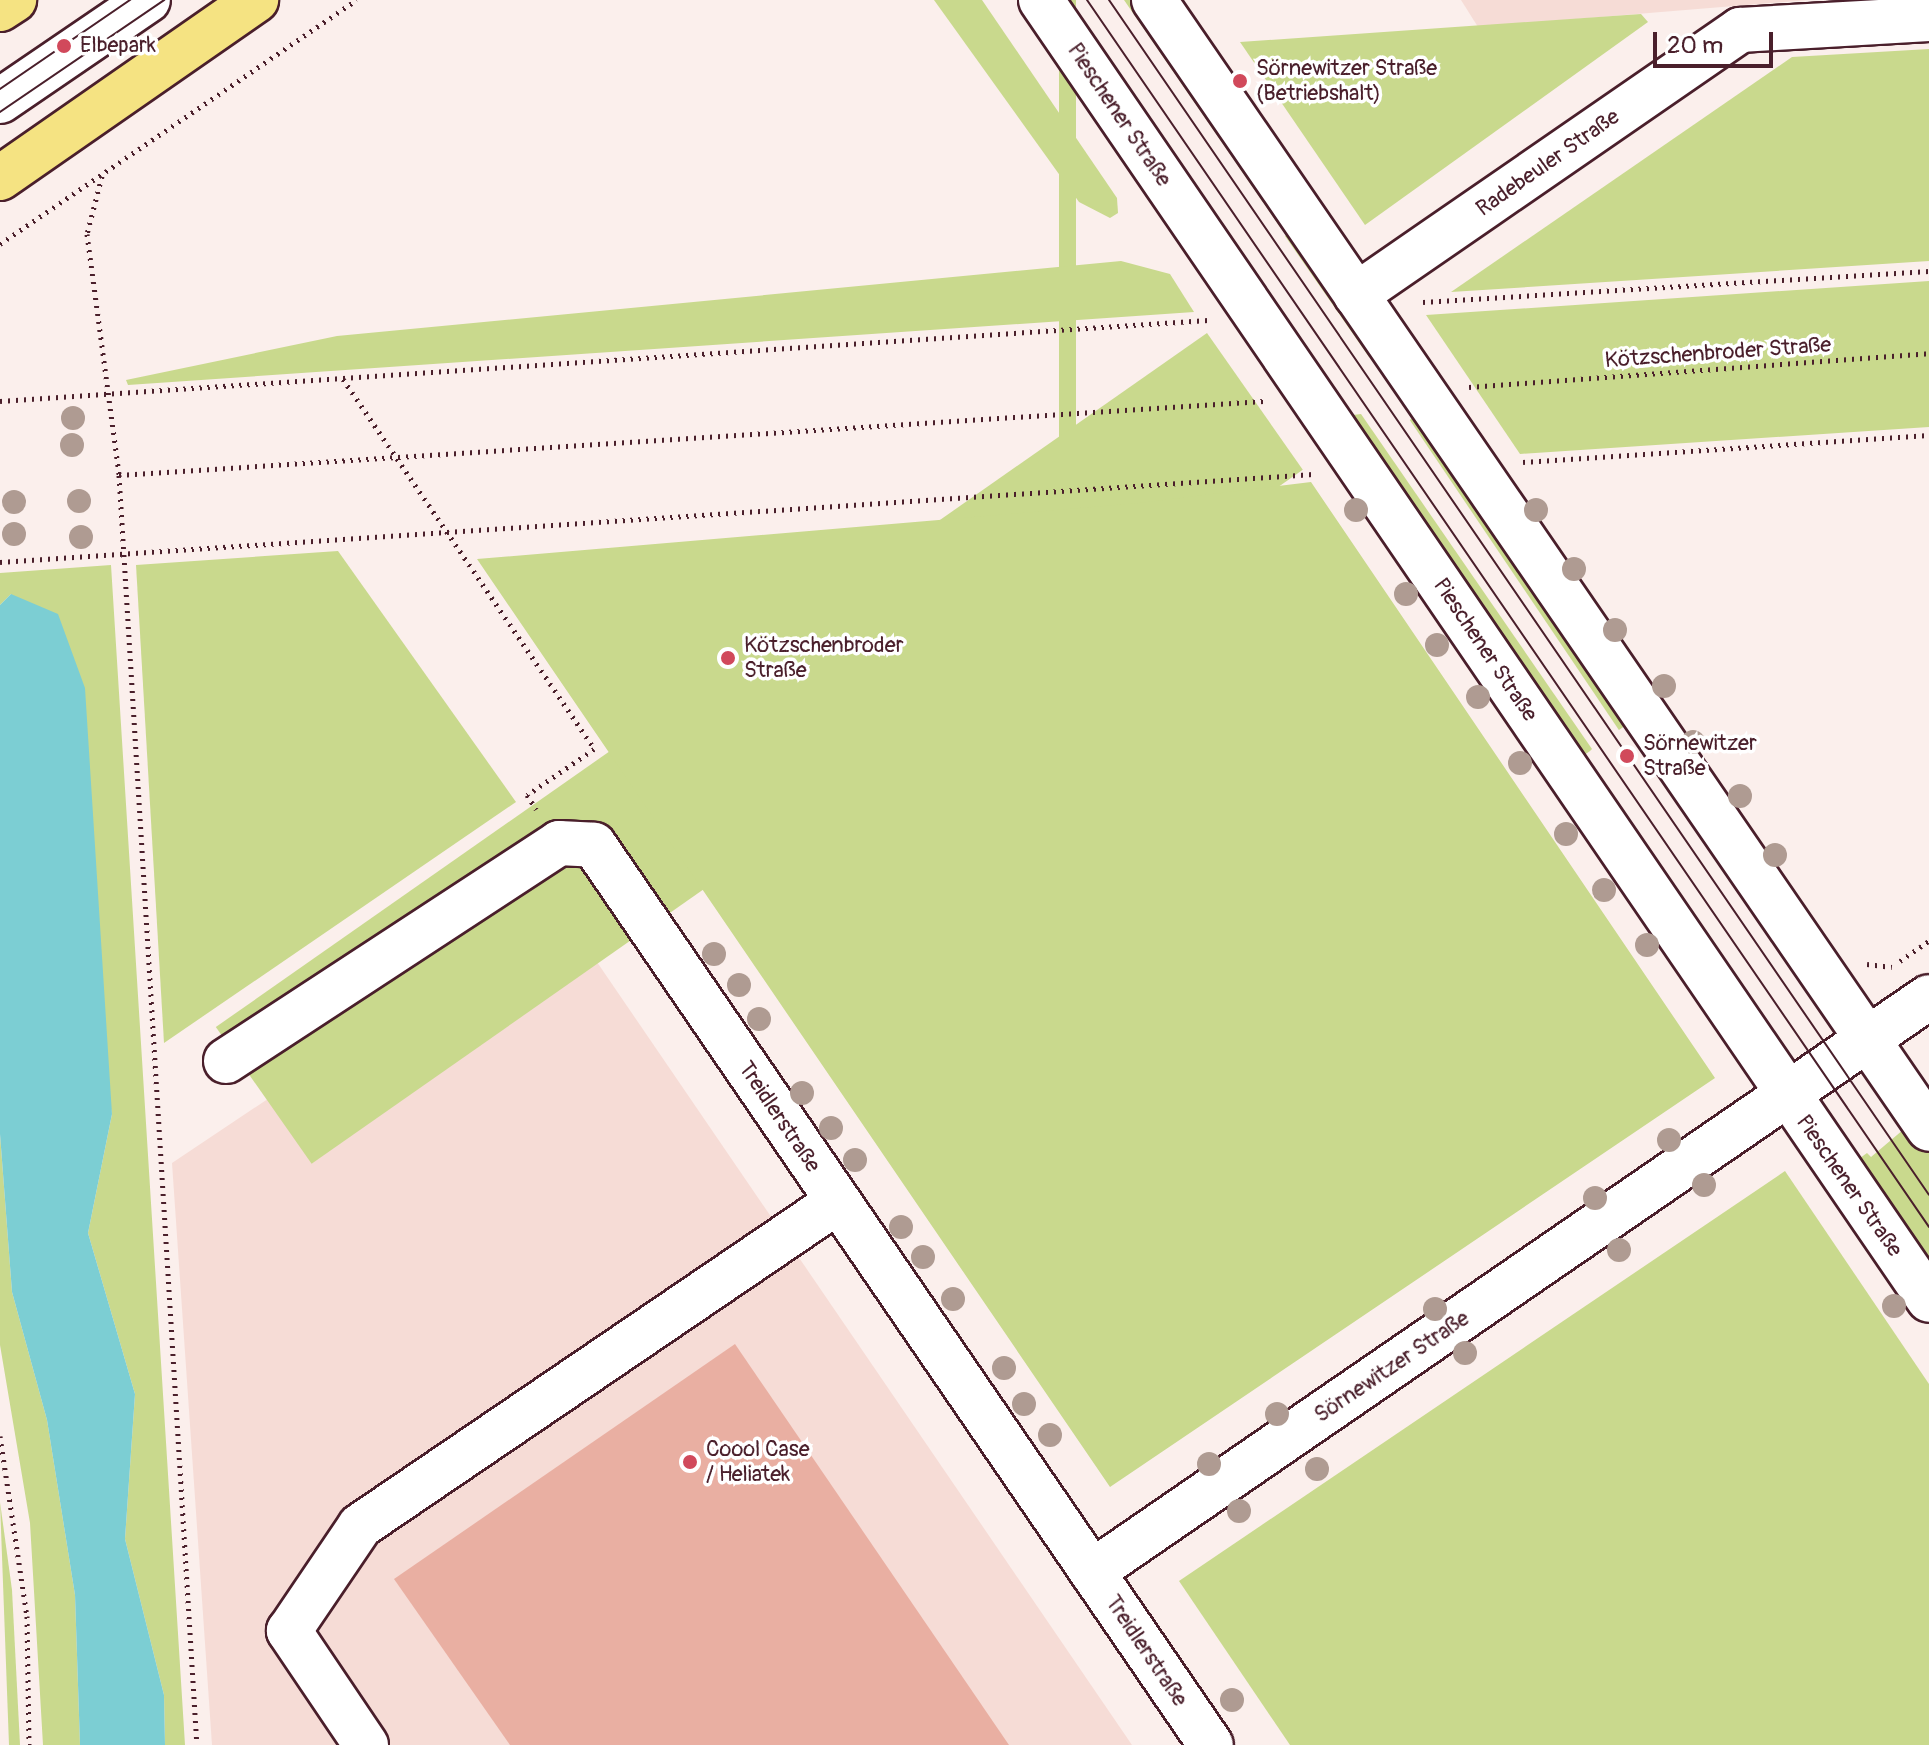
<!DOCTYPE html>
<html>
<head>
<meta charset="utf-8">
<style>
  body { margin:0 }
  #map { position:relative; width:1929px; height:1745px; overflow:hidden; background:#fbefec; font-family:Pangolin,sans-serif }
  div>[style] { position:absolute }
  .built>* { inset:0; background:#f6dcd6 }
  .green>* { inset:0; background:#c9d98d; transform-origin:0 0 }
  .water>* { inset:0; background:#7cced3 }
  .building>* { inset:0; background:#e9afa2 }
  .path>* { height:5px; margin-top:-2.5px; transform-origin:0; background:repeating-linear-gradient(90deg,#4a1f2b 0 2px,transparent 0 8px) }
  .roads { filter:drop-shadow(2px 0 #4a1f2b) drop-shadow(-2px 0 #4a1f2b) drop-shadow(0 2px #4a1f2b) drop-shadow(0 -2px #4a1f2b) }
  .minor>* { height:44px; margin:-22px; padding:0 22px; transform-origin:22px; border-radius:22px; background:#fff }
  .major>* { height:44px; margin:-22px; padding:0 22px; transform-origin:22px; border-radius:22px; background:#f5e382 }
  .tram>* { height:2px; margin:-1px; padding:0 1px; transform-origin:1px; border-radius:1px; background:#4a1f2b }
  .trees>* { width:24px; height:24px; margin:-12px; border-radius:50%; background:#af9b92 }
  .dots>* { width:22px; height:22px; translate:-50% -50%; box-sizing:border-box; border:4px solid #fff; border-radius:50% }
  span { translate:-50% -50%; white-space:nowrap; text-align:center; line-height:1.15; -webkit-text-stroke:7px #fff; paint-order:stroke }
  .poi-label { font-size:22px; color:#4a1f2b }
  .left { translate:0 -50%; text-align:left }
  .street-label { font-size:22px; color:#4a1f2b }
  .scale { position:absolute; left:1653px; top:32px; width:120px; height:36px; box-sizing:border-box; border:4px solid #4a1f2b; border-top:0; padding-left:10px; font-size:24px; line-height:28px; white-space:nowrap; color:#4a1f2b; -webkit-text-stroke:6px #fff; paint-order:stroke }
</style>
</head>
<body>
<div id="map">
  <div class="built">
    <div style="clip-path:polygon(1461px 0,1809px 0,1478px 27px)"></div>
    <div style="clip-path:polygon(558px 905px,1132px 1745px,212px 1745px,172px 1163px)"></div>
  </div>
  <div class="green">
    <div style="clip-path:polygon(934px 0,982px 0,1117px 198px,1118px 213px,1110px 218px,1079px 202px)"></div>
    <div style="left:1059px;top:0;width:17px;height:438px"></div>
    <div style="clip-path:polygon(1124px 0,1141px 0,1384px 356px,1369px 357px,1285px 236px,1291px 231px,1286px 224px,1280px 227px)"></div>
    <div style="clip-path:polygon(1641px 14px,1648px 22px,1365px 225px,1240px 42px)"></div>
    <div style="clip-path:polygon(1929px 49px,1929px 261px,1451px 292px,1792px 57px)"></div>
    <div style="clip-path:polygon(1121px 261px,1170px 274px,1194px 312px,128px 385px,126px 380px,337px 336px)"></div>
    <div style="clip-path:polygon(1929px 281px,1929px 427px,1520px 454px,1426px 315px)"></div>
    <div style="left:1207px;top:333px;width:167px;height:1210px;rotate:55deg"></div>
    <div style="left:1423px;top:411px;width:374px;height:16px;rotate:56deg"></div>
    <div style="clip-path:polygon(1361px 414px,1592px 749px,1590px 751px,1580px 758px,1345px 416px)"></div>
    <div style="clip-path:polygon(1311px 482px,1715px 1078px,1110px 1487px,477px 559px,1139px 503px)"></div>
    <div style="clip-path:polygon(338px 551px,516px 802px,164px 1043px,136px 565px)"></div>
    <div style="clip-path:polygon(111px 565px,185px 1745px,165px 1745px,164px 1695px,125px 1539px,135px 1394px,88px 1233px,112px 1114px,11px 594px,0 605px,0 573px)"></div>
    <div style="clip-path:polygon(1910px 1124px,1929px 1151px,1929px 1268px,1856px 1161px,1867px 1153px,1871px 1157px)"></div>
    <div style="clip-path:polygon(0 1134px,12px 1292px,47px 1420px,75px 1595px,80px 1745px,43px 1745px,30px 1523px,0 1345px)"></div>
    <div style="clip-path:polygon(1785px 1171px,1929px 1384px,1929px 1745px,1290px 1745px,1179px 1581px)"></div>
    <div style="clip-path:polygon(0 1502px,12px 1590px,20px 1745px,9px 1745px)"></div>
  </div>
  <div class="water">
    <div style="clip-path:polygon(11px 594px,58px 614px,85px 688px,112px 1114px,88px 1233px,135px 1394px,125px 1539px,164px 1695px,165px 1745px,80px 1745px,75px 1595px,47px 1420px,12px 1292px,0 1134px,0 605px)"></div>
  </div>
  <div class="building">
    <div style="clip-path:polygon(735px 1344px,1009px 1745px,510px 1745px,394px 1579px)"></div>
  </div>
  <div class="path">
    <div style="left:102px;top:176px;width:60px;rotate:104.5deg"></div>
    <div style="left:87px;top:234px;width:243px;rotate:82.4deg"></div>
    <div style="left:119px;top:475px;width:1272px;rotate:86.49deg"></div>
    <div style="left:0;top:244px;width:432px;rotate:-34.4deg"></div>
    <div style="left:1423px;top:302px;width:507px;rotate:-3.51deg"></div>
    <div style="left:343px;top:379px;width:447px;rotate:55.8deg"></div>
    <div style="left:594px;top:749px;width:81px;rotate:145.5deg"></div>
    <div style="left:527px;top:795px;width:17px;rotate:57deg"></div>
    <div style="left:1469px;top:387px;width:461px;rotate:-4.2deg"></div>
    <div style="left:0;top:401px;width:1211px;rotate:-3.84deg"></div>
    <div style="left:1523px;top:462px;width:407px;rotate:-3.8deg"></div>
    <div style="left:119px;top:475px;width:1147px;rotate:-3.7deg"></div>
    <div style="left:0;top:562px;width:1316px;rotate:-3.83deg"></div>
    <div style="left:1900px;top:961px;width:35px;rotate:-35deg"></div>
    <div style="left:1867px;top:964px;width:25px;rotate:7deg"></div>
    <div style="left:0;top:1436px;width:182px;rotate:81.5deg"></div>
    <div style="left:27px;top:1616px;width:129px;rotate:89.1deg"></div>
  </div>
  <div class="roads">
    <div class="minor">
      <div style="left:1041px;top:0;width:1574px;rotate:55.66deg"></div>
      <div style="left:1154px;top:0;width:1369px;rotate:55.53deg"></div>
      <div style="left:0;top:101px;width:179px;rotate:-34.3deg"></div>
      <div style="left:1356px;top:295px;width:467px;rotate:-34.6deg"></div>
      <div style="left:1740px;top:30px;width:189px;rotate:-3.3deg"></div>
      <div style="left:226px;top:1061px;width:398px;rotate:-33.2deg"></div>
      <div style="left:559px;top:843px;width:35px;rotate:3deg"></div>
      <div style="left:594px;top:845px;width:1091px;rotate:55.57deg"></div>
      <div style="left:1092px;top:1572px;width:1015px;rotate:-34.49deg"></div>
      <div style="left:366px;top:1745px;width:138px;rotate:-124deg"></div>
      <div style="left:289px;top:1631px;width:127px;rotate:-55.9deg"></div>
      <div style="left:360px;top:1526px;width:577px;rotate:-34.19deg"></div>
    </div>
    <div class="major">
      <div style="left:0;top:9px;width:17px;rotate:-33deg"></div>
      <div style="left:0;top:178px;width:312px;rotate:-34.8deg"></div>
    </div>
  </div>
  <div class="tram">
    <div style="left:1087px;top:0;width:1488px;rotate:55.54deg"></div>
    <div style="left:1109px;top:0;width:1449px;rotate:55.54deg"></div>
    <div style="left:0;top:89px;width:158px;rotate:-34.4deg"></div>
    <div style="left:0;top:112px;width:199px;rotate:-34.3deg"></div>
  </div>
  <div class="trees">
    <div style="left:73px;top:418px"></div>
    <div style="left:72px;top:445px"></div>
    <div style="left:79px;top:501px"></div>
    <div style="left:14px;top:502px"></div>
    <div style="left:1356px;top:510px"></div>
    <div style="left:1536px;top:510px"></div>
    <div style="left:14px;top:534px"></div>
    <div style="left:81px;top:537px"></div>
    <div style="left:1574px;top:569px"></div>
    <div style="left:1406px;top:594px"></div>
    <div style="left:1615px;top:630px"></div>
    <div style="left:1437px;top:645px"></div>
    <div style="left:1664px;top:686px"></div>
    <div style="left:1478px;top:697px"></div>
    <div style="left:1693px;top:742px"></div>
    <div style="left:1520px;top:763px"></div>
    <div style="left:1740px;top:796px"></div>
    <div style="left:1566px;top:834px"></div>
    <div style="left:1775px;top:855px"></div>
    <div style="left:1604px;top:890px"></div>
    <div style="left:1647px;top:945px"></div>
    <div style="left:714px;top:954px"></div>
    <div style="left:739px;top:985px"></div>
    <div style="left:759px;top:1019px"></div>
    <div style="left:802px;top:1093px"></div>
    <div style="left:831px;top:1128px"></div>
    <div style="left:1669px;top:1140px"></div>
    <div style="left:855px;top:1160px"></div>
    <div style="left:1704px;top:1185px"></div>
    <div style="left:1595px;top:1198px"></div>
    <div style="left:901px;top:1227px"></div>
    <div style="left:1619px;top:1250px"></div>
    <div style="left:923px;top:1257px"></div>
    <div style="left:953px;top:1299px"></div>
    <div style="left:1894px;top:1306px"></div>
    <div style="left:1435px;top:1309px"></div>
    <div style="left:1465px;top:1353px"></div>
    <div style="left:1004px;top:1368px"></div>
    <div style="left:1024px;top:1404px"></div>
    <div style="left:1277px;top:1414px"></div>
    <div style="left:1050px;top:1435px"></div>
    <div style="left:1209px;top:1464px"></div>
    <div style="left:1317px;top:1469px"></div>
    <div style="left:1239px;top:1511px"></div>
    <div style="left:1232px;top:1700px"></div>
  </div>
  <div class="dots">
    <div style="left:64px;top:46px;background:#d1495b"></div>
    <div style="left:1240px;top:81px;background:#d1495b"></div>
    <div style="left:728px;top:658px;background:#d1495b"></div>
    <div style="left:1627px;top:756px;background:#d1495b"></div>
    <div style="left:690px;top:1462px;background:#d1495b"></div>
  </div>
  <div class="poi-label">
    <span class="left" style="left:80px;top:46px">Elbepark</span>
    <span class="left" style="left:1256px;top:81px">Sörnewitzer Straße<br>(Betriebshalt)</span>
    <span class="left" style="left:744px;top:658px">Kötzschenbroder<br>Straße</span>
    <span class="left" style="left:1643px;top:756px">Sörnewitzer<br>Straße</span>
    <span class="left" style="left:706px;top:1462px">Coool Case<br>/ Heliatek</span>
  </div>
  <div class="street-label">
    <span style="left:1119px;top:115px;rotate:56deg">Pieschener Straße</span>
    <span style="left:1548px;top:163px;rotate:-35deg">Radebeuler Straße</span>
    <span style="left:1718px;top:353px;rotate:-4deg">Kötzschenbroder Straße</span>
    <span style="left:1485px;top:650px;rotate:56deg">Pieschener Straße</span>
    <span style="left:779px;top:1117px;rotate:56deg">Treidlerstraße</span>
    <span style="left:1849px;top:1186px;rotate:55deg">Pieschener Straße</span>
    <span style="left:1392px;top:1367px;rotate:-34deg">Sörnewitzer Straße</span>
    <span style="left:1146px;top:1651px;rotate:56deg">Treidlerstraße</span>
  </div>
  <div class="scale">20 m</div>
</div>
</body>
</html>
